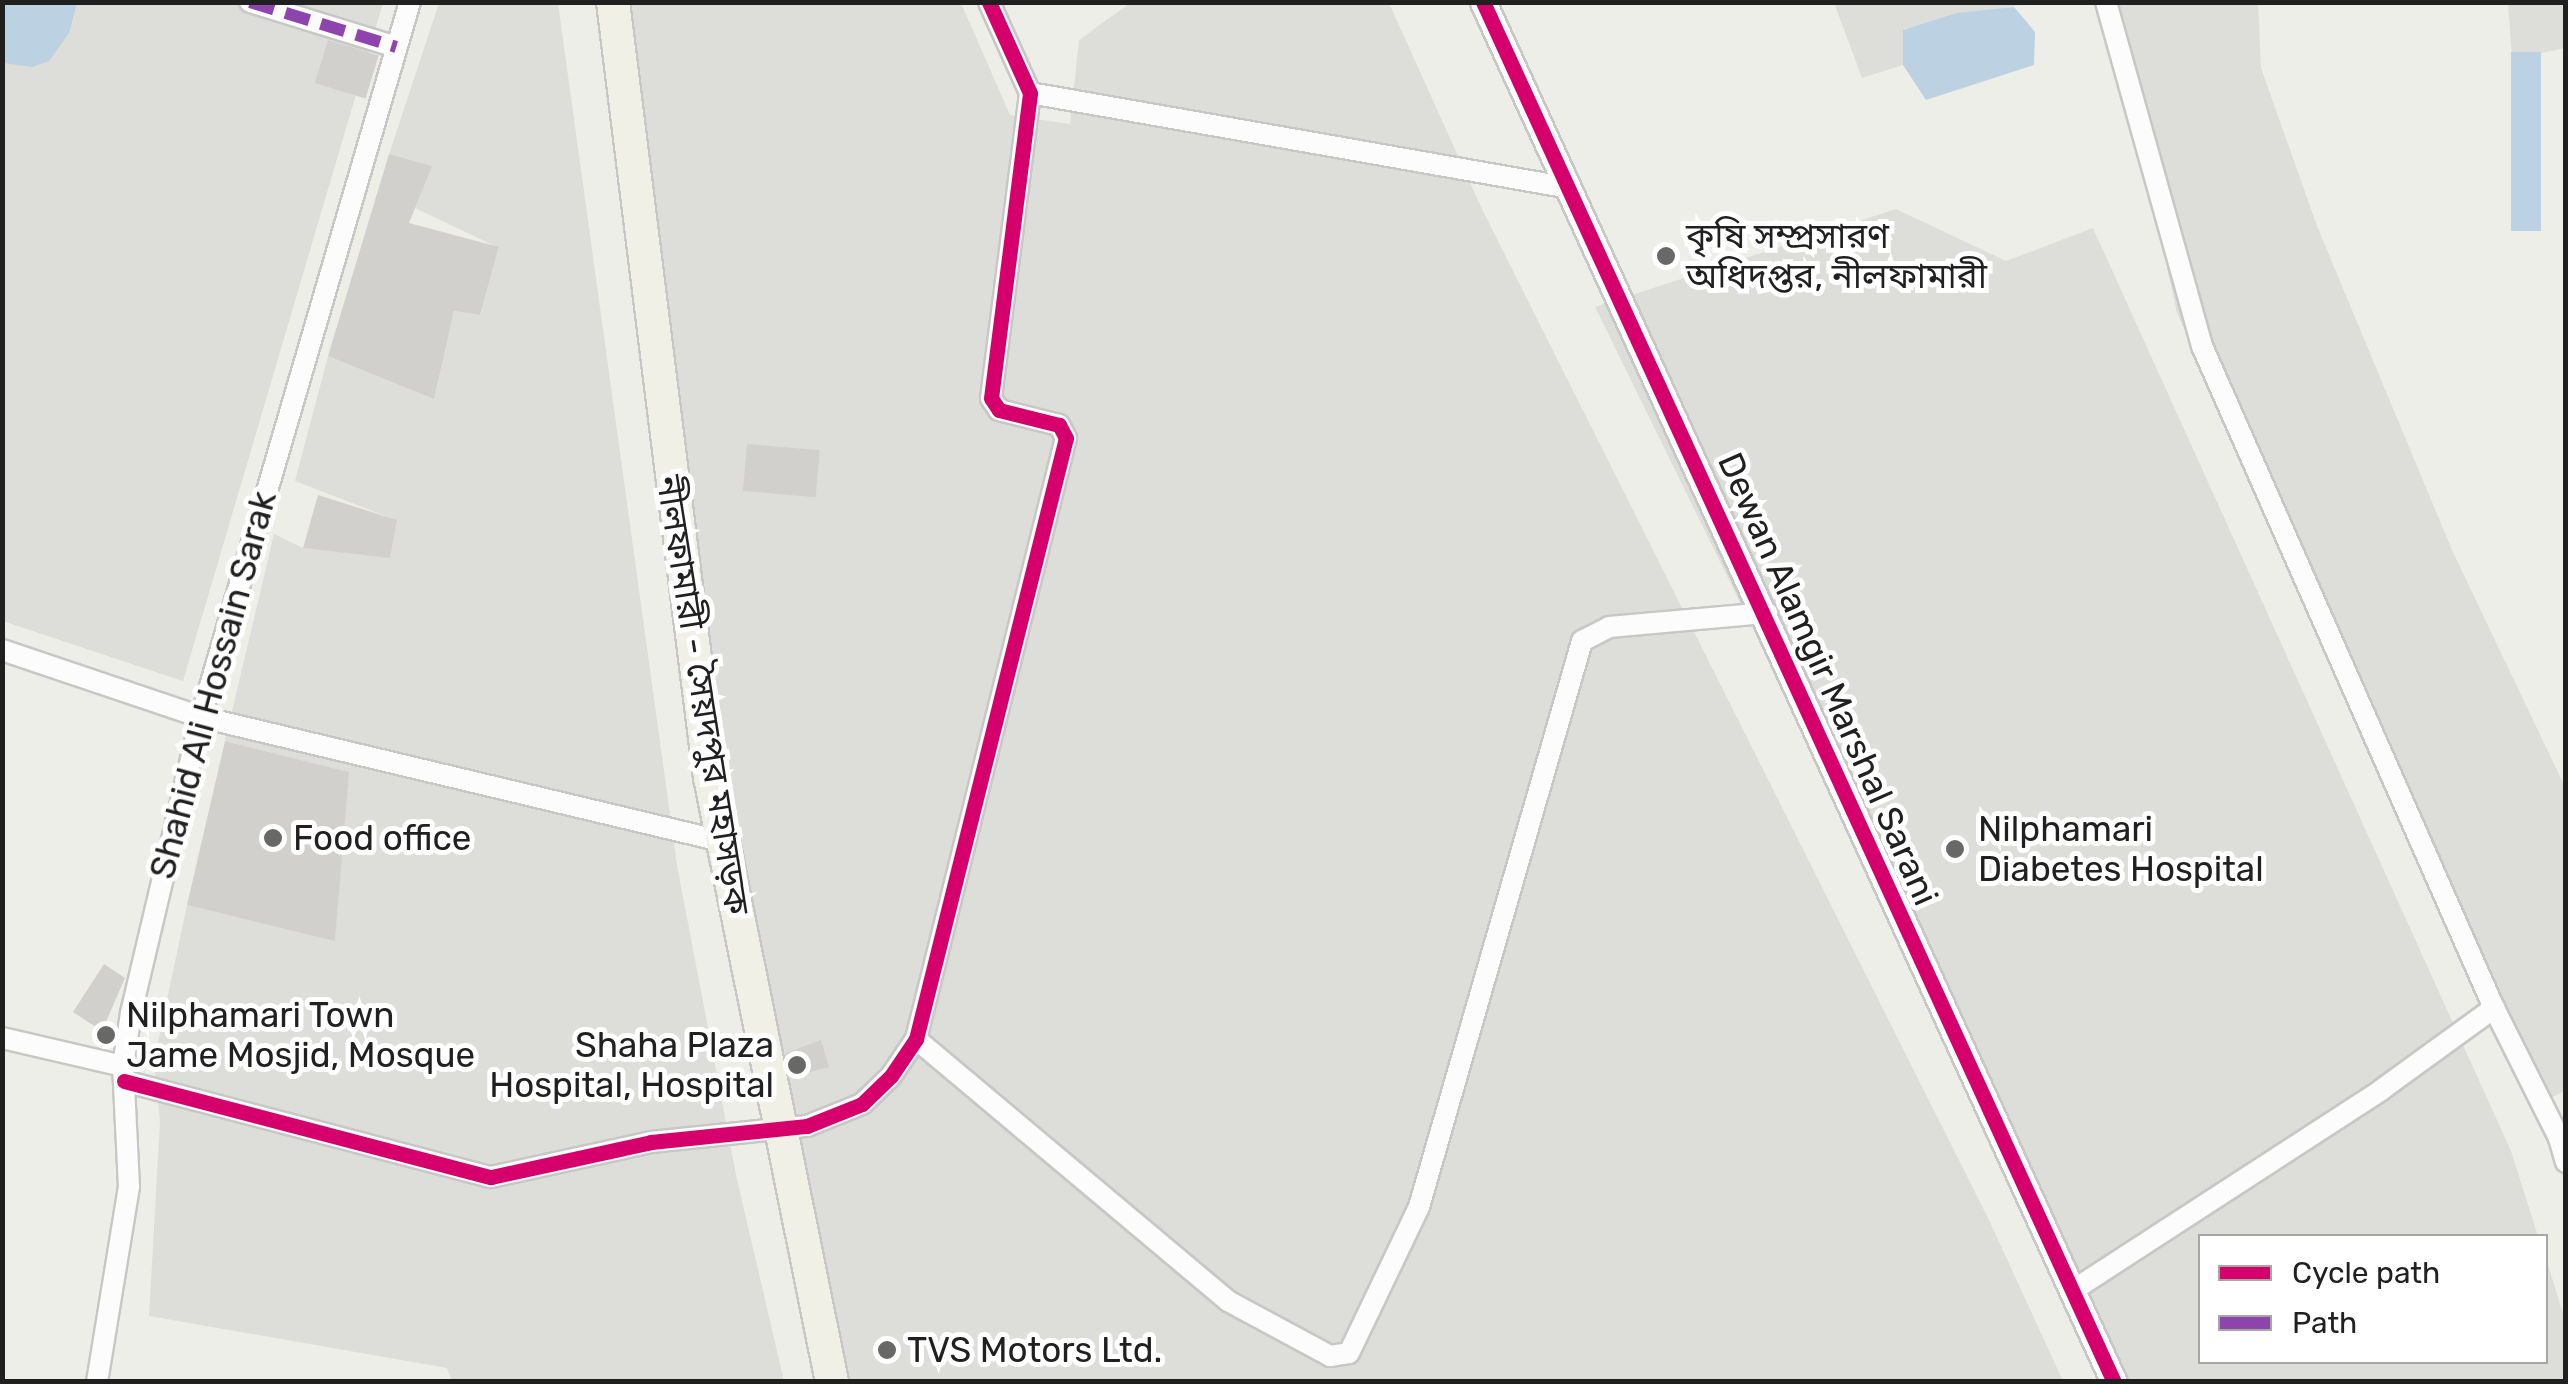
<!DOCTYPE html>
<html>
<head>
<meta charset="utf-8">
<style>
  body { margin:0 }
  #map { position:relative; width:2568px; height:1384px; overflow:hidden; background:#eeeee9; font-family:Rubik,"Noto Sans Bengali",sans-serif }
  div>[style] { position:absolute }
  .residential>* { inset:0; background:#ddddda }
  .water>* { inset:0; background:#bcd1e2; transform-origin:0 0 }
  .building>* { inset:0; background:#d1d0cc; transform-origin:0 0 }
  .roads { filter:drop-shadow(2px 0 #c7c7c5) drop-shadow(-2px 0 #c7c7c5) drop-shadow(0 2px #c7c7c5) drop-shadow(0 -2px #c7c7c5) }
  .minor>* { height:20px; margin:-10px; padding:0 10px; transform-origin:10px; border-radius:10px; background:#fcfcfc }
  .tertiary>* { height:25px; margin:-12.5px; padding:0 12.5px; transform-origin:12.5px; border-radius:12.5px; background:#fcfcfc }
  .primary>* { height:32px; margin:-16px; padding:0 16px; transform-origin:16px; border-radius:16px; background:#f1f0e6 }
  .quiet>* { height:12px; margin-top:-6px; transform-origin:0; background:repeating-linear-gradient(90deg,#8e44ad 0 25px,transparent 0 37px) }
  .cycleway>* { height:15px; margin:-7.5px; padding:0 7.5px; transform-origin:7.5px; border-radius:7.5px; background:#d6006c }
  .dots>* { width:28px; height:28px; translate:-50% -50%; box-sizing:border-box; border:5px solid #fff; border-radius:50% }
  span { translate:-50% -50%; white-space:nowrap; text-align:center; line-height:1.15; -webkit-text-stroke:10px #fff; paint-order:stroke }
  .poi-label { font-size:35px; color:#202020 }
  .left { translate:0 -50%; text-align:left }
  .right { translate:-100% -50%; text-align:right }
  .street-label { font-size:35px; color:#202020 }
  .frame { position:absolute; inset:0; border:5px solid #202020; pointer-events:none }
  .legend { position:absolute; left:2198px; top:1234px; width:350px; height:130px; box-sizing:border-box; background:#fff; border:2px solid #a6a6a6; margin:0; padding:12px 18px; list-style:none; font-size:30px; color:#202020 }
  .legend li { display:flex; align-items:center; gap:20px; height:50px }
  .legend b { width:50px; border:2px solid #a6a6a6 }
</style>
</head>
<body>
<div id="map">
  <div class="residential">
    <div style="clip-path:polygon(3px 3px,383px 3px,183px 681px,3px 621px)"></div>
    <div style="clip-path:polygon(439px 3px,558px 3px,677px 865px,736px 1175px,784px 1381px,452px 1381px,447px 1368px,149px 1316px,160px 1122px,154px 1061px,187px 905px,335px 940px,348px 772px,225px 741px,274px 534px,303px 548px,390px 557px,396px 520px,295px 481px,328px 356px,434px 398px,454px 311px,480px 315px,499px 248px,415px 208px,431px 166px,389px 154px)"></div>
    <div style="clip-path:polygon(612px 3px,961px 3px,1010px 115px,1070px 124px,1079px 40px,1130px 3px,1389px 3px,1482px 209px,1989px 1220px,2063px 1381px,837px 1381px,784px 1170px)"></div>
    <div style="clip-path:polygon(1834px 3px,2028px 3px,1904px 29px,1903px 65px,1862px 78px)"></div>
    <div style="clip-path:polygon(2109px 3px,2258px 3px,2261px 68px,2317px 226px,2452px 550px,2565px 787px,2565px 1091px,2537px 1104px,2177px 313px)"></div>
    <div style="clip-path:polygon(2508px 3px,2565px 3px,2565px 48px,2512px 59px)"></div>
    <div style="clip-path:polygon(1896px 209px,2006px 261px,2093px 228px,2511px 1151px,2538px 1236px,2200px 1236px,2200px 1362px,2546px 1362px,2546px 1258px,2565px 1320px,2565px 1381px,2114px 1381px,2023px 1179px,1595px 307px)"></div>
  </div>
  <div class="water">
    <div style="clip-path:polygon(2px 3px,77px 3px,69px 33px,49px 61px,32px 67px,3px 63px)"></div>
    <div style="clip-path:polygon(2014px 7px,2035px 32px,2034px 65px,1926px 100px,1903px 65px,1903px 30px,1957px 13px)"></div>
    <div style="left:2541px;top:52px;width:179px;height:30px;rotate:90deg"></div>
  </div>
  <div class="building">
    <div style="left:328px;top:40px;width:53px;height:45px;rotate:17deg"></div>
    <div style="clip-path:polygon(389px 154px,432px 166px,409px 223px,499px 247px,480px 315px,454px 311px,434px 399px,328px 356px)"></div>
    <div style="left:747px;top:444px;width:73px;height:47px;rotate:5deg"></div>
    <div style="clip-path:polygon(318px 495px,397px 520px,390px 558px,303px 548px)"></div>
    <div style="clip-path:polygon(225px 741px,349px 772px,335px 941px,187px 905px)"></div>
    <div style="clip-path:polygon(104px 964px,125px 978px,102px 1031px,73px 1012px)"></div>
    <div style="clip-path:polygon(821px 1040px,829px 1067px,791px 1077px,786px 1053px)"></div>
  </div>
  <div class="roads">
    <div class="minor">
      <div style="left:250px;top:2px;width:153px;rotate:17.1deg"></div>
      <div style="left:2106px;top:2px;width:357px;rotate:74.4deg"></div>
      <div style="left:2202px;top:346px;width:724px;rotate:66.2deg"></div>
      <div style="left:2494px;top:1008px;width:145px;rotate:63.4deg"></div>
      <div style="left:2559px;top:1138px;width:8px;rotate:-23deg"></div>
      <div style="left:1030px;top:93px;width:548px;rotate:9.98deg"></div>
      <div style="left:2px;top:650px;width:210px;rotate:18.6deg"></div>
      <div style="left:201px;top:717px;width:535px;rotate:13.41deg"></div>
      <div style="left:2px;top:1038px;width:124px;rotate:13deg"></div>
      <div style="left:916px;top:1039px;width:407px;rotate:40deg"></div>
      <div style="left:1228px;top:1301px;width:116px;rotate:28.3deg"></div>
      <div style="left:1330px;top:1356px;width:19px;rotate:-9deg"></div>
      <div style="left:1349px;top:1353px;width:162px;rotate:-64.4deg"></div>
      <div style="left:1419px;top:1207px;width:589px;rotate:-73.93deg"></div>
      <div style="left:1582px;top:641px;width:30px;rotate:-27deg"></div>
      <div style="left:1609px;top:627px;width:159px;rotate:-5.1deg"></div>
      <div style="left:124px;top:1081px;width:379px;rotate:14.7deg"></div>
      <div style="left:491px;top:1177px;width:164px;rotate:-12.3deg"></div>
      <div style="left:651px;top:1142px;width:157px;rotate:-5.9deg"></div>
      <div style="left:807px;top:1126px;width:59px;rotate:-21.8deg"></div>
      <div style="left:862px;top:1104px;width:40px;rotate:-44deg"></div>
      <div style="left:891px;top:1076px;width:45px;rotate:-56deg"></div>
      <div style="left:916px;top:1039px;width:619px;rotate:-75.99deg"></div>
      <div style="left:1066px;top:438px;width:15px;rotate:-118deg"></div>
      <div style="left:1059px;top:425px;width:62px;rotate:-166deg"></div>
      <div style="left:999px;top:410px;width:14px;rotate:-124deg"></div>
      <div style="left:991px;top:398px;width:307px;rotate:-82.7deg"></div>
      <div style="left:1030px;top:93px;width:100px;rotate:-114.3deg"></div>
      <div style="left:2559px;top:1138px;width:25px;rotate:74deg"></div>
      <div style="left:2072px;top:1291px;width:369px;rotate:-33deg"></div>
      <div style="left:2381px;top:1090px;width:140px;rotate:-36deg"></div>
      <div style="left:97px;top:1382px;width:198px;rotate:-80.7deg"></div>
      <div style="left:129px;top:1187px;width:121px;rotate:-92.8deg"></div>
      <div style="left:123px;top:1066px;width:54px;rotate:-81.4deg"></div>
      <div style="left:131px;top:1013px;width:304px;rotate:-76.7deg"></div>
      <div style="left:201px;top:717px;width:745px;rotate:-73.71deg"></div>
    </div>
    <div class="tertiary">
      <div style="left:1483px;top:2px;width:1517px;rotate:65.43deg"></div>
    </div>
    <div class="primary">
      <div style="left:613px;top:2px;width:781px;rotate:82.87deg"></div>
      <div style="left:710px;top:777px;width:617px;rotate:78.6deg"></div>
    </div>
  </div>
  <div class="quiet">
    <div style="left:250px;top:2px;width:153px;rotate:17.1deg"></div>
  </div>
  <div class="cycleway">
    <div style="left:1483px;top:2px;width:1517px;rotate:65.43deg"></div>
    <div style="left:124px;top:1081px;width:379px;rotate:14.7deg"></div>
    <div style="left:491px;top:1177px;width:164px;rotate:-12.3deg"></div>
    <div style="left:651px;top:1142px;width:157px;rotate:-5.9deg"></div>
    <div style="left:807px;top:1126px;width:59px;rotate:-21.8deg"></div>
    <div style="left:862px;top:1104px;width:40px;rotate:-44deg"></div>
    <div style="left:891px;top:1076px;width:45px;rotate:-56deg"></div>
    <div style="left:916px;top:1039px;width:619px;rotate:-75.99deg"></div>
    <div style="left:1066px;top:438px;width:15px;rotate:-118deg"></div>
    <div style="left:1059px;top:425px;width:62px;rotate:-166deg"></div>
    <div style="left:999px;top:410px;width:14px;rotate:-124deg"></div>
    <div style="left:991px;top:398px;width:307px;rotate:-82.7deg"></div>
    <div style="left:1030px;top:93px;width:100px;rotate:-114.3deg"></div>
  </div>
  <div class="dots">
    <div style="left:1666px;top:256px;background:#686866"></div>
    <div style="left:273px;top:838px;background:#686866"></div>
    <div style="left:1955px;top:849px;background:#686866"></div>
    <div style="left:106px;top:1035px;background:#686866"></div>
    <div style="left:797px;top:1065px;background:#686866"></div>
    <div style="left:887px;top:1350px;background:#686866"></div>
  </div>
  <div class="poi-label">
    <span class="left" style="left:1686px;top:256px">কৃষি সম্প্রসারণ<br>অধিদপ্তর, নীলফামারী</span>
    <span class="left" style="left:1978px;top:849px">Nilphamari<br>Diabetes Hospital</span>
    <span class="left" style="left:293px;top:838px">Food office</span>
    <span class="left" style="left:126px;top:1035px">Nilphamari Town<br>Jame Mosjid, Mosque</span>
    <span class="right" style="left:774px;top:1065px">Shaha Plaza<br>Hospital, Hospital</span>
    <span class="left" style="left:907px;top:1350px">TVS Motors Ltd.</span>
  </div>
  <div class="street-label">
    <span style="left:1828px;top:679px;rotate:66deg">Dewan Alamgir Marshal Sarani</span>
    <span style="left:213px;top:685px;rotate:-75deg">Shahid Ali Hossain Sarak</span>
    <span style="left:703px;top:695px;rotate:81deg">নীলফামারী - সৈয়দপুর মহাসড়ক</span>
  </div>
  <div class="frame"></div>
  <ul class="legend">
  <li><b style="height:12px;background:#d6006c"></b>Cycle path</li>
  <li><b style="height:12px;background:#8e44ad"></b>Path</li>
  </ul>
</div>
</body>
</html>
